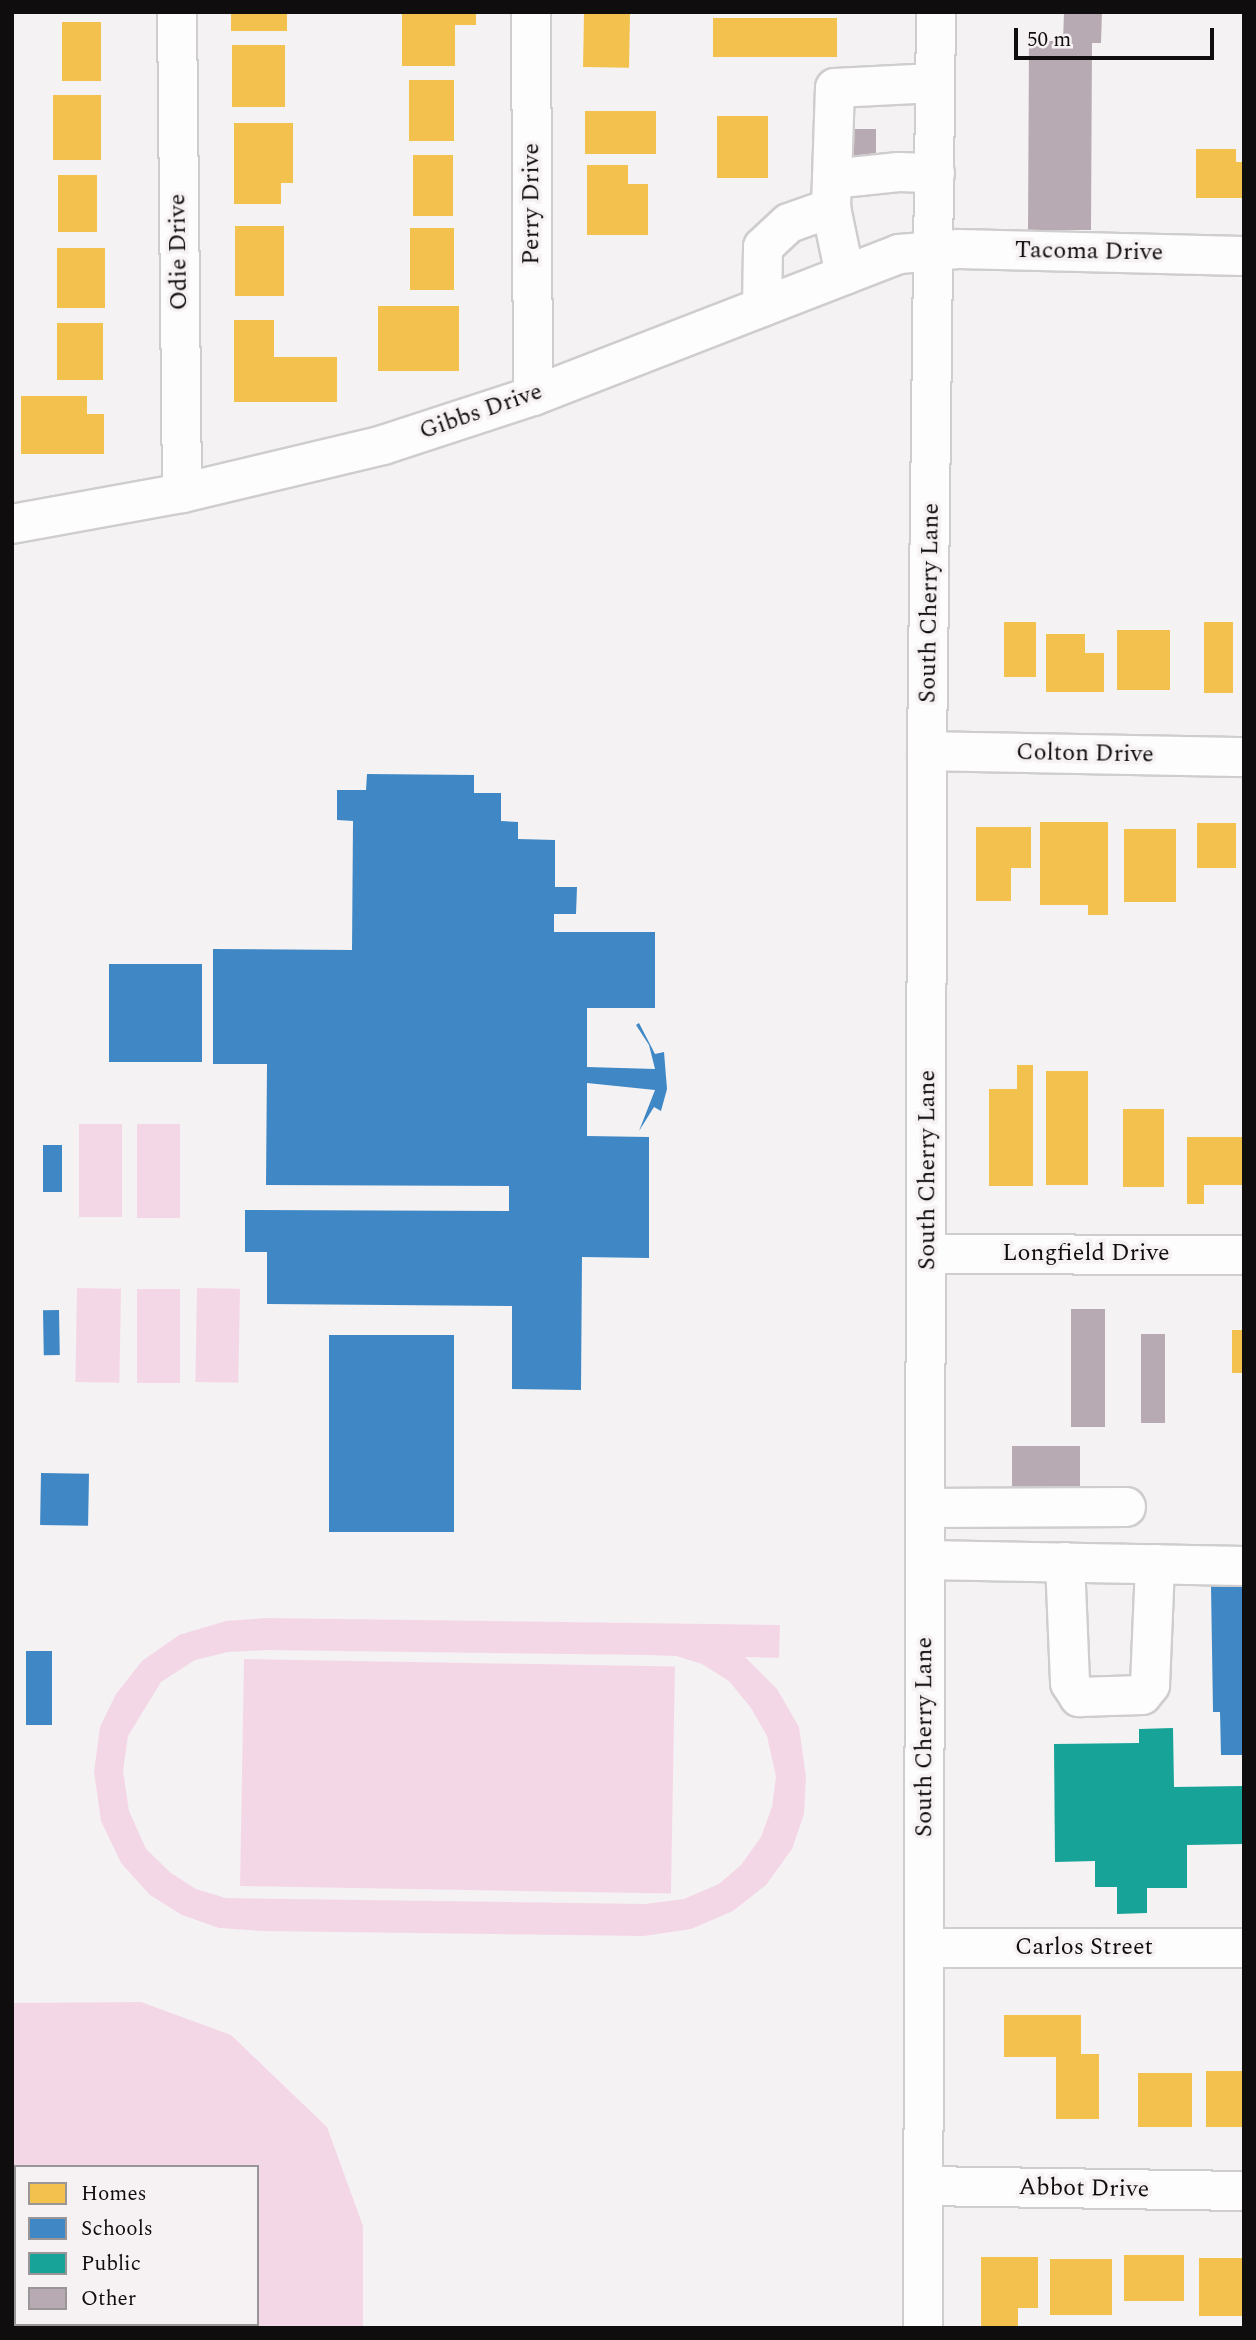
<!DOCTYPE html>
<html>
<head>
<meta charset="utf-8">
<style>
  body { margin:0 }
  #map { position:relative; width:1256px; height:2340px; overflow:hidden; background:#f5f2f3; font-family:Spectral,serif }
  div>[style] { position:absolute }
  .green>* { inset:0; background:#f4d7e6; transform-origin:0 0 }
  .homes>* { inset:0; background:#f2c14e; transform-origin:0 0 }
  .schools>* { inset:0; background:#3f88c5; transform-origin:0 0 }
  .public>* { inset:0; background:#17a398 }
  .building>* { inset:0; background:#b8aab2; transform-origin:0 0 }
  .roads { filter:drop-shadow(2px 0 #cfcdce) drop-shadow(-2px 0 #cfcdce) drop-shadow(0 2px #cfcdce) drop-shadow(0 -2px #cfcdce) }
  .minor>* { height:38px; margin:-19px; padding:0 19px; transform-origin:19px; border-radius:19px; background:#fefdfd }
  span { translate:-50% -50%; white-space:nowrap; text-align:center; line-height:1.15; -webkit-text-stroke:7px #f6f1f3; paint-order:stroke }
  .street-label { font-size:24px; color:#0f0d0e }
  .frame { position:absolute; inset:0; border:14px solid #0f0d0e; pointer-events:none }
  .legend { position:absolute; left:14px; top:2165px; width:245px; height:161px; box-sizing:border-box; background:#f6f1f3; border:2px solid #9a9697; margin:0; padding:9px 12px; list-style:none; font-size:21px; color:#0f0d0e }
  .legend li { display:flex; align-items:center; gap:14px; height:35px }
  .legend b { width:35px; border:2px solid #9a9697 }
  .scale { position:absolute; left:1014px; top:28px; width:200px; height:32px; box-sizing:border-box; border:4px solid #0f0d0e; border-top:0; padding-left:9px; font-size:21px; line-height:24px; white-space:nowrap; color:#0f0d0e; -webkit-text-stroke:5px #f6f1f3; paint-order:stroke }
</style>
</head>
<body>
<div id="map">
  <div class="green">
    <div style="left:79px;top:1124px;width:43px;height:93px"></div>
    <div style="left:137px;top:1124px;width:43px;height:94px"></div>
    <div style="left:77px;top:1288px;width:44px;height:94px;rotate:1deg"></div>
    <div style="left:197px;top:1288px;width:43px;height:94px;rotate:1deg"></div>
    <div style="left:137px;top:1289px;width:43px;height:94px"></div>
    <div style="clip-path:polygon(evenodd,266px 1618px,780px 1625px,779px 1658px,745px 1657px,777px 1689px,799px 1727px,806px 1777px,804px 1814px,792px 1849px,766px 1885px,733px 1911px,691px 1929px,644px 1936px,262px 1931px,219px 1928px,182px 1915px,150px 1895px,121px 1863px,101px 1821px,94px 1772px,100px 1727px,116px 1694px,142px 1661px,179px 1635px,226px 1621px,266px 1618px,266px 1650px,648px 1655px,676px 1656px,702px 1664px,729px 1681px,751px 1708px,767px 1736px,776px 1777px,772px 1807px,761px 1837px,741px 1865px,719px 1884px,684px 1899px,645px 1904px,226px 1898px,196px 1889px,171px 1873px,146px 1849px,129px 1811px,123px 1771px,128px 1736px,161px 1682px,195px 1660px,228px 1652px,266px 1650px)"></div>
    <div style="left:244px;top:1659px;width:431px;height:227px;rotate:1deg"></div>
    <div style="clip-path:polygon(evenodd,141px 2002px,231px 2035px,327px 2127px,363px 2226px,363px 2328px,12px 2328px,12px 2003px,141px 2002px,16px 2167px,257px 2167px,257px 2324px,16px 2324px,16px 2167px)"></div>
  </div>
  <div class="homes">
    <div style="left:231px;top:12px;width:56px;height:19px"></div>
    <div style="clip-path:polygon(402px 12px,476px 12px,476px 25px,455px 25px,455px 66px,402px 66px)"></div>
    <div style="left:584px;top:13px;width:46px;height:54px;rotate:1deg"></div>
    <div style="left:713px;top:18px;width:124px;height:39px"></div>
    <div style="left:62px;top:22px;width:39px;height:59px"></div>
    <div style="left:232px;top:45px;width:53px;height:62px"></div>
    <div style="left:409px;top:80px;width:45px;height:61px"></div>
    <div style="left:53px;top:95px;width:48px;height:65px"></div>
    <div style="left:585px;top:111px;width:71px;height:43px"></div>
    <div style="left:717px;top:116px;width:51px;height:62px"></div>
    <div style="clip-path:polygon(234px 123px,293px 123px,293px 183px,281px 183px,281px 204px,234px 204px)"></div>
    <div style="clip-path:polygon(1196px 149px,1236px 149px,1236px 162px,1244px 162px,1244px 198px,1196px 198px)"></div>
    <div style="left:413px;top:155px;width:40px;height:61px"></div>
    <div style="clip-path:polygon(587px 165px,628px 165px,628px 184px,648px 184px,648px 235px,587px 235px)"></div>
    <div style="left:58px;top:175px;width:39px;height:57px"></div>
    <div style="left:235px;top:226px;width:49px;height:70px"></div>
    <div style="left:410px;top:228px;width:44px;height:62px"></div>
    <div style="left:57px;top:248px;width:48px;height:60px"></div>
    <div style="left:378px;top:306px;width:81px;height:65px"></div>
    <div style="clip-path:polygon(234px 320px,274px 320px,274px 357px,337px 357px,337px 402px,234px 402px)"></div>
    <div style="left:57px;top:323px;width:46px;height:57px"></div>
    <div style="clip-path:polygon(21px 396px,87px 396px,87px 414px,104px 414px,104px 454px,21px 454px)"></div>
    <div style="left:1004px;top:622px;width:32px;height:55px"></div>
    <div style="left:1204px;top:622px;width:29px;height:71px"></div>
    <div style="left:1117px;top:630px;width:53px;height:60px"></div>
    <div style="clip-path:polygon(1046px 634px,1085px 634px,1085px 653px,1104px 653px,1104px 692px,1046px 692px)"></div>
    <div style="clip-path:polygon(1040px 822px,1108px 822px,1108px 915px,1088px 915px,1088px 905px,1040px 905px)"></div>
    <div style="left:1197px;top:823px;width:39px;height:45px"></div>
    <div style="clip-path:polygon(976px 827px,1031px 827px,1031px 868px,1011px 868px,1011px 901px,976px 901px)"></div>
    <div style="left:1124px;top:829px;width:52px;height:73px"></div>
    <div style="clip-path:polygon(1017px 1065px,1033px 1065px,1033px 1186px,989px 1186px,989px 1089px,1017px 1089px)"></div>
    <div style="left:1046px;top:1071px;width:42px;height:114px"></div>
    <div style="left:1123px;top:1109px;width:41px;height:78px"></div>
    <div style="clip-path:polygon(1187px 1137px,1244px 1137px,1244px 1185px,1204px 1185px,1204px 1204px,1187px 1204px)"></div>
    <div style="left:1232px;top:1330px;width:12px;height:43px"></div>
    <div style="clip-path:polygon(1004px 2015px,1081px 2015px,1081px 2054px,1099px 2054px,1099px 2119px,1056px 2119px,1056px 2057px,1004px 2057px)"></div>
    <div style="left:1206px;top:2071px;width:38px;height:56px"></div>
    <div style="left:1138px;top:2073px;width:54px;height:54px"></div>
    <div style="left:1124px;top:2255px;width:60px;height:46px"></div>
    <div style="clip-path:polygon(981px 2257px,1038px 2257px,1038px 2308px,1018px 2308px,1018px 2328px,981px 2328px)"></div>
    <div style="left:1199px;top:2258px;width:45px;height:58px"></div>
    <div style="left:1050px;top:2259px;width:62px;height:56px"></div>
  </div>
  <div class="schools">
    <div style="clip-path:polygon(367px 774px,474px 775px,474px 793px,501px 793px,501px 821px,518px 822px,518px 839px,555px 840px,555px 887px,577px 887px,576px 914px,554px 914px,554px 932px,655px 932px,655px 1008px,587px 1008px,587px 1067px,655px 1069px,649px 1045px,636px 1025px,639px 1023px,655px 1054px,664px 1052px,667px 1089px,661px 1111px,654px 1107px,639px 1131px,655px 1090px,587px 1083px,587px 1136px,649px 1137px,649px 1258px,582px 1257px,581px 1390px,512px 1389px,512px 1306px,267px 1304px,267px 1252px,245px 1252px,245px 1210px,509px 1211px,509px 1186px,266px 1185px,267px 1064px,213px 1064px,213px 949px,352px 950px,353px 821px,337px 820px,337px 790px,366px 790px)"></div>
    <div style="left:109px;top:964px;width:93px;height:98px"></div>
    <div style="left:43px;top:1145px;width:19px;height:47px"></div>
    <div style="left:59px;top:1310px;width:45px;height:16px;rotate:89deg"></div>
    <div style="left:329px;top:1335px;width:125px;height:197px"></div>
    <div style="left:41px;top:1473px;width:48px;height:52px;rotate:1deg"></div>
    <div style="clip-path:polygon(1244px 1585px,1244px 1755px,1221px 1755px,1220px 1712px,1213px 1712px,1211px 1586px)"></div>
    <div style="left:26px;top:1651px;width:26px;height:74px"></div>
    <div style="clip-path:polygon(16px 2283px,16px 2324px,63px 2324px,60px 2328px,12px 2328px,12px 2287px)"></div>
  </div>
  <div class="public">
    <div style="clip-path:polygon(1173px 1728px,1174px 1787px,1244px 1786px,1244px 1844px,1187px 1845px,1187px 1888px,1147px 1888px,1147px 1913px,1117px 1914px,1117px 1887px,1095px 1887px,1095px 1861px,1055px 1862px,1054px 1744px,1139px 1743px,1139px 1729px)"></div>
  </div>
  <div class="building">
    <div style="clip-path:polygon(1064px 12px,1102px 12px,1101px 43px,1092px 43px,1091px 230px,1028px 230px,1029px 41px,1063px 41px)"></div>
    <div style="left:844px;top:129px;width:32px;height:38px"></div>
    <div style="left:1071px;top:1309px;width:34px;height:118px"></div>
    <div style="left:1141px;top:1334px;width:24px;height:89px"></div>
    <div style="left:1012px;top:1446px;width:68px;height:45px"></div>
  </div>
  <div class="roads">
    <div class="minor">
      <div style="left:177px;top:12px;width:481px;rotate:89.4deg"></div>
      <div style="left:531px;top:12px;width:384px;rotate:89.7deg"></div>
      <div style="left:832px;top:179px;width:67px;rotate:-6deg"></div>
      <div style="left:899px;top:172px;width:36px;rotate:2deg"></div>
      <div style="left:845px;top:275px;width:68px;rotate:-101.8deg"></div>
      <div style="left:831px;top:208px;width:120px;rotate:-88.1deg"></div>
      <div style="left:835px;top:88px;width:100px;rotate:-2.9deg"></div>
      <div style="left:762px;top:307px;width:60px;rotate:-89deg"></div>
      <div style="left:763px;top:247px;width:35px;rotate:-43deg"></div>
      <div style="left:789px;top:223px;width:45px;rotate:-19.7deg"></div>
      <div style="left:12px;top:524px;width:173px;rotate:-10.3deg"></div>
      <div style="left:182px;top:493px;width:207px;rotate:-13.4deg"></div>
      <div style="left:383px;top:445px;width:158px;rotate:-18.1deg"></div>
      <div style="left:533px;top:396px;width:393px;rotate:-21.2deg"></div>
      <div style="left:899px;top:254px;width:59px;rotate:-4.8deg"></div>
      <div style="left:958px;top:249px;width:286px;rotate:1.4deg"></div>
      <div style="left:927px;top:751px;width:317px;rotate:1.1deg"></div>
      <div style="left:928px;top:1254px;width:316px;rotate:0.2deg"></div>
      <div style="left:926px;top:1508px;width:200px;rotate:-0.3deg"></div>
      <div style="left:926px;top:1560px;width:318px;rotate:1.1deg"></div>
      <div style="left:1065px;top:1562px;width:121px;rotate:87.6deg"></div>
      <div style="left:1070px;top:1683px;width:17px;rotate:57deg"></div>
      <div style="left:1079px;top:1697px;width:63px;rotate:-1.8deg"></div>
      <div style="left:1142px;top:1695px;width:13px;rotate:-51deg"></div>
      <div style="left:1150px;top:1685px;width:121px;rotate:-87.6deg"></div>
      <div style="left:925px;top:1948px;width:319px"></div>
      <div style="left:924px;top:2186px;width:320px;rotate:0.9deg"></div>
      <div style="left:923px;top:2328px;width:1577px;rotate:-89.85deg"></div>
      <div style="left:927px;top:751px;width:739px;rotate:-89.3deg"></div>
    </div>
  </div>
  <div class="street-label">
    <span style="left:532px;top:204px;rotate:-90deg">Perry Drive</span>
    <span style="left:179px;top:252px;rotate:-91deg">Odie Drive</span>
    <span style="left:1089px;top:252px;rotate:1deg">Tacoma Drive</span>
    <span style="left:481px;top:412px;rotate:-19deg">Gibbs Drive</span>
    <span style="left:930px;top:603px;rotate:-89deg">South Cherry Lane</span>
    <span style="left:1085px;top:754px;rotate:1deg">Colton Drive</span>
    <span style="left:928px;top:1170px;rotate:-90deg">South Cherry Lane</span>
    <span style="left:1086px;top:1254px">Longfield Drive</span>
    <span style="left:925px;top:1737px;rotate:-90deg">South Cherry Lane</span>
    <span style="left:1084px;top:1948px">Carlos Street</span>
    <span style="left:1084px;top:2189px;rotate:1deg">Abbot Drive</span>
  </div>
  <div class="frame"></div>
  <ul class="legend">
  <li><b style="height:19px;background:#f2c14e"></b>Homes</li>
  <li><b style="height:19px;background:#3f88c5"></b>Schools</li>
  <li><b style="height:19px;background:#17a398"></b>Public</li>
  <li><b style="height:19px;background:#b8aab2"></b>Other</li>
  </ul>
  <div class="scale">50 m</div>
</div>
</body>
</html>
